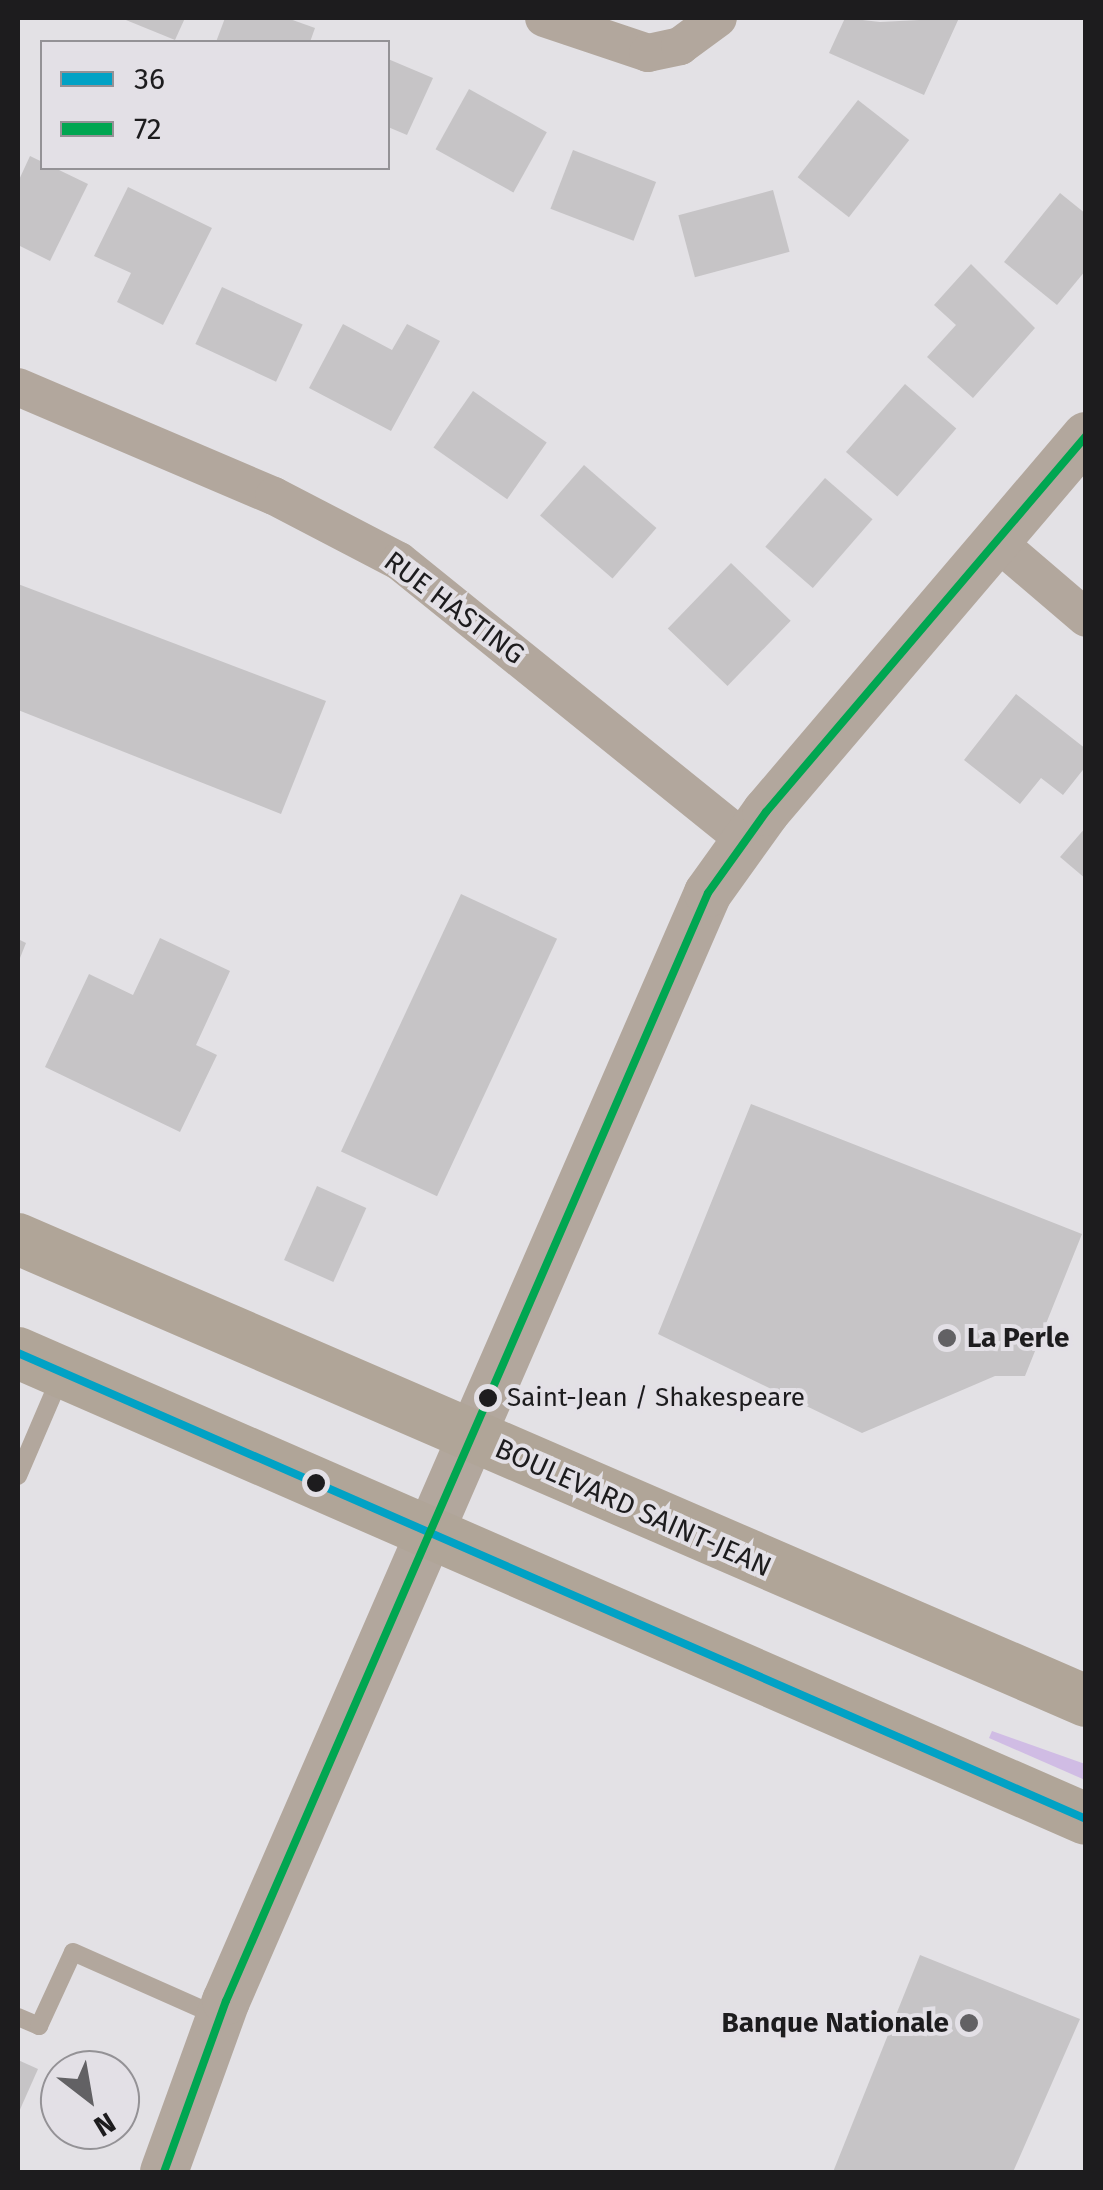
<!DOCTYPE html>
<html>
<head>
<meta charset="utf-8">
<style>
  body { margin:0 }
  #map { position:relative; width:1103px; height:2190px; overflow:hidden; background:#e3e1e5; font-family:"Fira Sans",sans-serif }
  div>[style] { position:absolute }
  .green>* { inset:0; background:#d0bce4 }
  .building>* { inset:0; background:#c6c4c6; transform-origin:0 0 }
  .service>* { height:18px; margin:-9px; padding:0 9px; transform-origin:9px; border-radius:9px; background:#b2a79d }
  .minor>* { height:38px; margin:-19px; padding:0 19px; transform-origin:19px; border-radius:19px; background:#b2a79d }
  .tertiary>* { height:48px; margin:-24px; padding:0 24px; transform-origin:24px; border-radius:24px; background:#b2a79d }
  .secondary>* { height:52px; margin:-26px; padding:0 26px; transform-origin:26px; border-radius:26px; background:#b0a598 }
  .bus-1>* { height:8px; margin:-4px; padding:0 4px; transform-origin:4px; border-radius:4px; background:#01a2c5 }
  .bus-2>* { height:8px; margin:-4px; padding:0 4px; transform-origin:4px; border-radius:4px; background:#00a651 }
  .dots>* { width:28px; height:28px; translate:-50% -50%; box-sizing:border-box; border:5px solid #e3e0e6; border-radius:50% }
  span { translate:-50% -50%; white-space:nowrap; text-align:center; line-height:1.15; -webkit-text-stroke:8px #e3e0e6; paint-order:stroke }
  .bus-label { font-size:26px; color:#1d1c1e }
  .left { translate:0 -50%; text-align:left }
  .street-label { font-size:28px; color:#1d1c1e }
  .poi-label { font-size:28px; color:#1d1c1e; font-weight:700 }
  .right { translate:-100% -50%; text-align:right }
  .frame { position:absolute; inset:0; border:20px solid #1d1c1e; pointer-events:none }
  .legend { position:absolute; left:40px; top:40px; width:350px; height:130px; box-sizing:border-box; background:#e3e0e6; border:2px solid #949296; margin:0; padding:12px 18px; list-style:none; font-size:30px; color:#1d1c1e }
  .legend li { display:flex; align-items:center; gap:20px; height:50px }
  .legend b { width:50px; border:2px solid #949296 }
  .north { position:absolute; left:40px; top:2050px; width:100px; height:100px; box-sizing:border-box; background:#e3e0e6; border:2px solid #949296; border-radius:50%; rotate:149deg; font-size:28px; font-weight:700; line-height:40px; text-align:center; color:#1d1c1e }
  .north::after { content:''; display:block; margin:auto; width:35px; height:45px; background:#626164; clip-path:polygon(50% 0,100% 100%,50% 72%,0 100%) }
</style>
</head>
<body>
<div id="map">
  <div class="green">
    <div style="clip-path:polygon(992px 1731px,1085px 1764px,1085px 1780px,989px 1738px)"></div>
  </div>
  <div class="building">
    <div style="clip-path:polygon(121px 18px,185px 18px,175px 40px)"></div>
    <div style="clip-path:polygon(225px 18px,287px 18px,315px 28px,310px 42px,216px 42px)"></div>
    <div style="clip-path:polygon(845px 18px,880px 22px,959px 18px,924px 95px,829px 53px)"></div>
    <div style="clip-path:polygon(388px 59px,433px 78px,407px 135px,388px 127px)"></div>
    <div style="left:469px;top:89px;width:89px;height:69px;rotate:29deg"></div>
    <div style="left:858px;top:100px;width:65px;height:98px;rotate:38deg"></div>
    <div style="left:573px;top:150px;width:89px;height:63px;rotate:21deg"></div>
    <div style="clip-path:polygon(30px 156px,88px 184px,50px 261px,18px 245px,18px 182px)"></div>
    <div style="clip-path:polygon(128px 187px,212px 228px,163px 325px,117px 302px,131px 273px,94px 256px)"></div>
    <div style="left:773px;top:190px;width:64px;height:98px;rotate:75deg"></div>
    <div style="clip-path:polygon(1060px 193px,1086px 214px,1086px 270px,1057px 305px,1004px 262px)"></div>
    <div style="clip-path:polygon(971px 264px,1035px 328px,973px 398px,927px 357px,956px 325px,934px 305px)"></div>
    <div style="left:222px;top:287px;width:89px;height:63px;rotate:25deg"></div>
    <div style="clip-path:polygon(343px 324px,392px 350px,407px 324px,440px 341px,391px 431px,309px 388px)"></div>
    <div style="left:905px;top:384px;width:68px;height:90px;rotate:41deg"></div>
    <div style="left:473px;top:391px;width:90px;height:69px;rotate:35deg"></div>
    <div style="left:584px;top:465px;width:96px;height:67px;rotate:41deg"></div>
    <div style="left:825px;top:478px;width:63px;height:91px;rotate:41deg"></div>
    <div style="left:731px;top:563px;width:83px;height:91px;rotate:44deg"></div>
    <div style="clip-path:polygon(18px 584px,326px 701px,281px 814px,18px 710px)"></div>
    <div style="clip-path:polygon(1016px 694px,1086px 749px,1086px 766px,1063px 795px,1041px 778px,1020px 804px,964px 760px)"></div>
    <div style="clip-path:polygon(1086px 827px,1086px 879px,1060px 857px)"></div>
    <div style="left:461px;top:894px;width:106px;height:284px;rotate:25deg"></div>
    <div style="clip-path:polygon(160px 938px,230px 971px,196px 1045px,217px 1055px,180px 1132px,45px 1067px,89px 974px,133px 995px)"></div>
    <div style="clip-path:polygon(18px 939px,26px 943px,18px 963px)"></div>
    <div style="clip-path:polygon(751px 1104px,1082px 1234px,1025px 1376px,995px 1376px,862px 1433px,658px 1334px)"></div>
    <div style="left:317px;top:1186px;width:54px;height:81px;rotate:24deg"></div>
    <div style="clip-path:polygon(920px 1955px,1080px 2019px,1013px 2172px,833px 2172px)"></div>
    <div style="clip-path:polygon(18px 2060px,38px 2069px,18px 2114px)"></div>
  </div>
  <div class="service">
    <div style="left:18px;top:1476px;width:107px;rotate:-66.8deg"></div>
    <div style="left:18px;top:2017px;width:23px;rotate:23deg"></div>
    <div style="left:39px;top:2026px;width:81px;rotate:-65.3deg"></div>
    <div style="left:73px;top:1952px;width:161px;rotate:23.9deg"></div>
  </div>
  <div class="minor">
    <div style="left:544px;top:18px;width:110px;rotate:18.6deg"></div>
    <div style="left:648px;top:53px;width:33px;rotate:-12deg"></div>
    <div style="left:680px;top:46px;width:47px;rotate:-36.4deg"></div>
    <div style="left:18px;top:387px;width:278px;rotate:23.1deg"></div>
    <div style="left:274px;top:496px;width:141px;rotate:27.5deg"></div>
    <div style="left:399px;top:561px;width:444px;rotate:38.9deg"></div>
    <div style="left:996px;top:541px;width:118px;rotate:40.5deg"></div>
  </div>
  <div class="tertiary">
    <div style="left:164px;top:2172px;width:182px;rotate:-70.1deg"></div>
    <div style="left:226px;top:2001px;width:1208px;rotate:-66.49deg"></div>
    <div style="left:708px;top:893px;width:100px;rotate:-54.4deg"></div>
    <div style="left:766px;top:812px;width:494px;rotate:-49.6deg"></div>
  </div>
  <div class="secondary">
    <div style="left:18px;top:1239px;width:1164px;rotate:23.39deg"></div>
    <div style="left:18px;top:1353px;width:1165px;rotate:23.57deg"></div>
  </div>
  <div class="bus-1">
    <div style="left:18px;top:1353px;width:1165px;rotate:23.57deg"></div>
  </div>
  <div class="bus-2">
    <div style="left:164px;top:2172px;width:182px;rotate:-70.1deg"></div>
    <div style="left:226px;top:2001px;width:1208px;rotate:-66.49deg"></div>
    <div style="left:708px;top:893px;width:100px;rotate:-54.4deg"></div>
    <div style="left:766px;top:812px;width:494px;rotate:-49.6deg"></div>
  </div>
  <div class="dots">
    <div style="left:947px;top:1338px;background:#626164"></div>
    <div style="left:488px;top:1398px;background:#1d1c1e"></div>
    <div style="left:316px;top:1483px;background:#1d1c1e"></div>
    <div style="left:969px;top:2023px;background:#626164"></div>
  </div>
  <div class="bus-label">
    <span class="left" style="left:507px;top:1398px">Saint-Jean / Shakespeare</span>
  </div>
  <div class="street-label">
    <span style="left:454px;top:608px;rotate:37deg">RUE HASTING</span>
    <span style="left:633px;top:1508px;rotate:24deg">BOULEVARD SAINT-JEAN</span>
  </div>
  <div class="poi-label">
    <span class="left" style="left:967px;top:1338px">La Perle</span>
    <span class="right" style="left:949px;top:2023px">Banque Nationale</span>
  </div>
  <div class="frame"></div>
  <ul class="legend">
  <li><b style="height:12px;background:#01a2c5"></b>36</li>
  <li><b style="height:12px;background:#00a651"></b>72</li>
  </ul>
  <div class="north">N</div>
</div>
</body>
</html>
